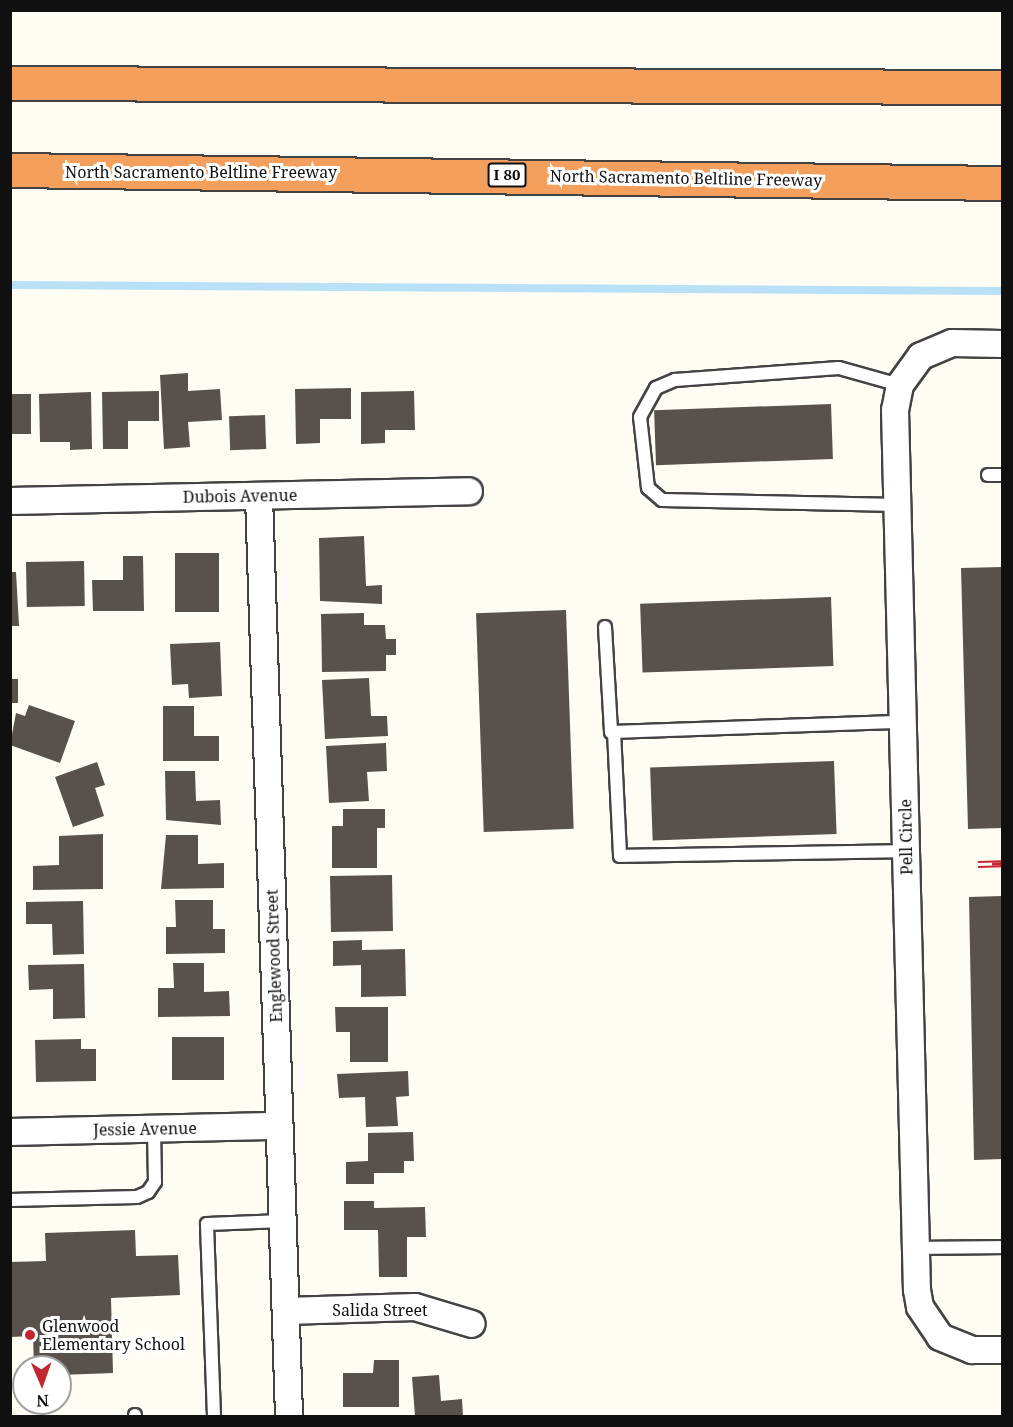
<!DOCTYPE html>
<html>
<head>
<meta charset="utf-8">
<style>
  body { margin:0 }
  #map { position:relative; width:1013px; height:1427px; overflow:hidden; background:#fffcf3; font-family:"Noto Serif",serif }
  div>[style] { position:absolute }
  .stream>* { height:8px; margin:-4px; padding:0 4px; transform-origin:4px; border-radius:4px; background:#b8e0f7 }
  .building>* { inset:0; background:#59514c; transform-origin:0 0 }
  .roads { filter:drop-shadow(2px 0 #434343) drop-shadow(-2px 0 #434343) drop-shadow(0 2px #434343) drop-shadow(0 -2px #434343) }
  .lane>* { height:12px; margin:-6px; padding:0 6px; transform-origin:6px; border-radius:6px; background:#fff }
  .street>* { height:26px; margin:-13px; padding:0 13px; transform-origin:13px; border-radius:13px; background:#fff }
  .highway>* { height:33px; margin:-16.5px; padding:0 16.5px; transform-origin:16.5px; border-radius:16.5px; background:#f49f5c }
  .rail>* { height:7px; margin-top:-3.5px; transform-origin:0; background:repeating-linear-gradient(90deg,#fff 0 14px,#c22630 0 28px); box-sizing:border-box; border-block:2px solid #c22630 }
  .dots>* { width:16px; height:16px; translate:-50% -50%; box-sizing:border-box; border:3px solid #fff; border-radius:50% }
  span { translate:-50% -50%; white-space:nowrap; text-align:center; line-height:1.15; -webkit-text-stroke:6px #fff; paint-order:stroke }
  .shield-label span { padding:2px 4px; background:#fff; border:2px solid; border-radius:4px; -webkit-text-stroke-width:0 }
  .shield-label { font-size:15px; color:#101010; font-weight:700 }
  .street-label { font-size:16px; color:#101010 }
  .poi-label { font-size:16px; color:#101010 }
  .left { translate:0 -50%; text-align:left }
  .frame { position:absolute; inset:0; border:12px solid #101010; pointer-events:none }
  .north { position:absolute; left:12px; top:1355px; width:60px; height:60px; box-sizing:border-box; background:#fff; border:2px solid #9f9f9f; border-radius:50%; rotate:178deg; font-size:16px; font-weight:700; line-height:24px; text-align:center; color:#101010 }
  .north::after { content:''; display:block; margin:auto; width:21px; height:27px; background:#c22630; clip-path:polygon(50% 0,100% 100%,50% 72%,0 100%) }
</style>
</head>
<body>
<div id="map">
  <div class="stream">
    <div style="left:10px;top:285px;width:992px;rotate:0.35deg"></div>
  </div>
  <div class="building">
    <div style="clip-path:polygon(188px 373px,188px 391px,220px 389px,222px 420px,188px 422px,190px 447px,164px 449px,160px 375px)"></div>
    <div style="clip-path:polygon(351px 388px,351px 419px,320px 419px,320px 443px,296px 444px,295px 389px)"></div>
    <div style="clip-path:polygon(159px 391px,159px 421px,128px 421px,128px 449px,103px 449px,102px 392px)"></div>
    <div style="clip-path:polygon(414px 391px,415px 430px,385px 430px,385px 443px,361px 444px,361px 392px)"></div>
    <div style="clip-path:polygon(91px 392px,92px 449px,70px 450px,70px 442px,40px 442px,39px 394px)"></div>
    <div style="left:10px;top:394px;width:21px;height:40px"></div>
    <div style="left:831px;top:404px;width:55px;height:177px;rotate:88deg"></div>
    <div style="left:265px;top:415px;width:34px;height:36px;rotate:88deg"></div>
    <div style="clip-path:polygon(364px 536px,366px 586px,382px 585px,382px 604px,320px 601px,319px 538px)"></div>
    <div style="left:175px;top:553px;width:44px;height:59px"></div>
    <div style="clip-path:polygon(123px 556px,143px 556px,144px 611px,93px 611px,92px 580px,123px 580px)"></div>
    <div style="left:84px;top:561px;width:45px;height:58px;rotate:89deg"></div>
    <div style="clip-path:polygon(1002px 567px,1002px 828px,968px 829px,961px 568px)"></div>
    <div style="clip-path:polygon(10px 572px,16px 572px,19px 626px,10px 626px)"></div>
    <div style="left:831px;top:597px;width:69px;height:191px;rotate:88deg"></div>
    <div style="left:566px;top:610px;width:219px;height:90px;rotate:88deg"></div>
    <div style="clip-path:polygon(364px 613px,364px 625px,385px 625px,386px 639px,396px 639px,396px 655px,386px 655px,386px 671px,322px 672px,321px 614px)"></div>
    <div style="clip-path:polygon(220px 642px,222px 696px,189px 698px,188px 684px,172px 685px,170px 644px)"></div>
    <div style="clip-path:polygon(369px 678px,371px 716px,387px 716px,388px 736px,325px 739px,322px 680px)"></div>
    <div style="left:18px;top:679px;width:24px;height:8px;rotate:90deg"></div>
    <div style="clip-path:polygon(29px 705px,75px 721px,60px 763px,10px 745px,16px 713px,25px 716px)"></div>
    <div style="clip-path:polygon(163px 706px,194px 706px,194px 736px,219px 736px,219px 761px,163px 761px)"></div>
    <div style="clip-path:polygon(386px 743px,387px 771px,367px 772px,369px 801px,329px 803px,326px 746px)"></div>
    <div style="left:834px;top:761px;width:73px;height:184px;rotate:88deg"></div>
    <div style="clip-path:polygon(97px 762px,105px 785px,95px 788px,104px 816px,73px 827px,55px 777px)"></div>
    <div style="clip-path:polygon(165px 771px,195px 771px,196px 801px,220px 800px,221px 825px,166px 820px)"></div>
    <div style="clip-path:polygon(343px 809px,385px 809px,385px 828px,377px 828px,377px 868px,332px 868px,332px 826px,343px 826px)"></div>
    <div style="clip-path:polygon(103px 834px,103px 889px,33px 890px,33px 866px,59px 865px,59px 836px)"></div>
    <div style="clip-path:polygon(166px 835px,198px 835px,198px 864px,224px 863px,224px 888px,161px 889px)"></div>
    <div style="left:392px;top:875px;width:56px;height:62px;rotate:89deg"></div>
    <div style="clip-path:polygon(1002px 896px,1002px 1159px,974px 1160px,969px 897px)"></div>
    <div style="clip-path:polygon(175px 900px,213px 900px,213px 929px,225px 929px,225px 953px,166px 954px,166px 927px,176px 927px)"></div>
    <div style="clip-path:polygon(83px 901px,84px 954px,53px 955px,52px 924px,26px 924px,26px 902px)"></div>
    <div style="clip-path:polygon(362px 940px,362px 950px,405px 949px,406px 996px,361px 997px,361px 965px,333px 966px,333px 941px)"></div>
    <div style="clip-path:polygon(173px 963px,204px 963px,204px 992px,229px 991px,230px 1016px,158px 1017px,158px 988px,174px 988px)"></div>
    <div style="clip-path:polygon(84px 964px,85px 1018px,53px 1019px,53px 989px,29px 990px,28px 965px)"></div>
    <div style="clip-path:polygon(335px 1007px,388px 1007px,388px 1062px,350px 1062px,350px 1032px,336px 1032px)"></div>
    <div style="left:172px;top:1037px;width:52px;height:43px"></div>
    <div style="clip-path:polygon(81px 1039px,81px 1049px,96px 1049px,96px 1081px,36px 1082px,35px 1040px)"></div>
    <div style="clip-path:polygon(408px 1071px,409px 1096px,396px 1097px,398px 1126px,366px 1127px,365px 1097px,339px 1098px,337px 1074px)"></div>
    <div style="clip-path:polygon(413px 1132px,414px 1161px,404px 1161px,404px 1173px,374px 1173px,374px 1184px,346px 1184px,346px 1162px,368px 1161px,368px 1133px)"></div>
    <div style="clip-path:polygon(344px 1201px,374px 1201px,374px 1208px,425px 1207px,426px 1237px,407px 1237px,407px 1277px,379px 1277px,378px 1230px,344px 1230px)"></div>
    <div style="clip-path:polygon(135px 1230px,136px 1256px,178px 1255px,180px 1295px,111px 1298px,113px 1373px,60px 1375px,60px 1367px,34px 1367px,33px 1336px,10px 1337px,10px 1262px,46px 1261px,45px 1233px)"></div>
    <div style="clip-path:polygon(374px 1360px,399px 1360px,399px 1407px,343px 1407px,343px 1373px,373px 1373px)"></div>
    <div style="clip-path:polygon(439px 1375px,441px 1401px,462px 1399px,463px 1416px,415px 1416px,412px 1377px)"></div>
  </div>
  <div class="roads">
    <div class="lane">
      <div style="left:988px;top:475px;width:14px"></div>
      <div style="left:898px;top:505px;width:236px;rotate:-178.8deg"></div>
      <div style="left:662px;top:500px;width:18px;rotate:-139deg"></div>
      <div style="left:648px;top:488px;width:71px;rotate:-96.4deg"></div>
      <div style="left:640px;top:417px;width:33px;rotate:-61deg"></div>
      <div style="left:656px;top:388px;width:21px;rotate:-23deg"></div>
      <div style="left:675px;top:380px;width:164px;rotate:-4.2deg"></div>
      <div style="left:839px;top:368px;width:63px;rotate:15.6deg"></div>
      <div style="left:605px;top:627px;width:105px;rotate:86.7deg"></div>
      <div style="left:611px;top:732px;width:292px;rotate:-2deg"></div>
      <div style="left:614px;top:732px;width:124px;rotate:87.2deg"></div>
      <div style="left:620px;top:856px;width:286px;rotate:-1deg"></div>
      <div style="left:10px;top:1200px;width:127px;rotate:-1.4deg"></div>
      <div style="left:137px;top:1197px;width:12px;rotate:-24deg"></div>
      <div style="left:148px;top:1192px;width:12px;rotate:-55deg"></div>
      <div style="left:155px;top:1182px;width:53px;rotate:-91.1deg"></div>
      <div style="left:916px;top:1248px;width:86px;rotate:-0.7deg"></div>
      <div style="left:135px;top:1415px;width:1px;rotate:90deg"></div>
      <div style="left:214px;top:1416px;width:192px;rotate:-92.1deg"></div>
      <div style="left:207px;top:1224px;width:76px;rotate:-2.3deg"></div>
    </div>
    <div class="street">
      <div style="left:1002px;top:344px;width:50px;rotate:-178.9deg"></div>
      <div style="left:952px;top:343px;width:34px;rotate:157deg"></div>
      <div style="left:921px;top:356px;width:36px;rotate:126deg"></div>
      <div style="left:900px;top:385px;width:25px;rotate:101deg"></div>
      <div style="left:895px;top:410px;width:880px;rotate:88.57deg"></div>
      <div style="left:917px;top:1290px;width:17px;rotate:80deg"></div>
      <div style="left:920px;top:1307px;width:36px;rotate:56deg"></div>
      <div style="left:940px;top:1337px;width:35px;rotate:22deg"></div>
      <div style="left:972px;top:1350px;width:30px"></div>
      <div style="left:259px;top:496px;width:920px;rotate:88.13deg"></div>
      <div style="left:10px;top:501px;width:459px;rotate:-1.2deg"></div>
      <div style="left:10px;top:1132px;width:269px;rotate:-1.3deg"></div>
      <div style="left:286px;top:1311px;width:129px;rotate:-1.8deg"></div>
      <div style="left:415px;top:1307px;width:59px;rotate:16.6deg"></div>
    </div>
    <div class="highway">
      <div style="left:10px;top:83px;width:992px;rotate:0.23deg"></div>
      <div style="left:10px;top:170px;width:992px;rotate:0.75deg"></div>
    </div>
  </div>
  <div class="rail">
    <div style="left:978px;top:864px;width:24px;rotate:-2deg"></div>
  </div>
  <div class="dots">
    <div style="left:30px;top:1335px;background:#c22630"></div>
  </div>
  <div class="shield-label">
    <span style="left:507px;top:175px">I 80</span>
  </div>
  <div class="street-label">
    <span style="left:201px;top:172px">North Sacramento Beltline Freeway</span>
    <span style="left:686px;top:178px;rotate:1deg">North Sacramento Beltline Freeway</span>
    <span style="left:240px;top:496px;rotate:-1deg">Dubois Avenue</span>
    <span style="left:906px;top:837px;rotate:-91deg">Pell Circle</span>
    <span style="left:274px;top:956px;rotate:-92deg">Englewood Street</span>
    <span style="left:145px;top:1129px;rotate:-1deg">Jessie Avenue</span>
    <span style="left:380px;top:1310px">Salida Street</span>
  </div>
  <div class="poi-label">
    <span class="left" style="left:42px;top:1335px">Glenwood<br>Elementary School</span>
  </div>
  <div class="frame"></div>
  <div class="north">N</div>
</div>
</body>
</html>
